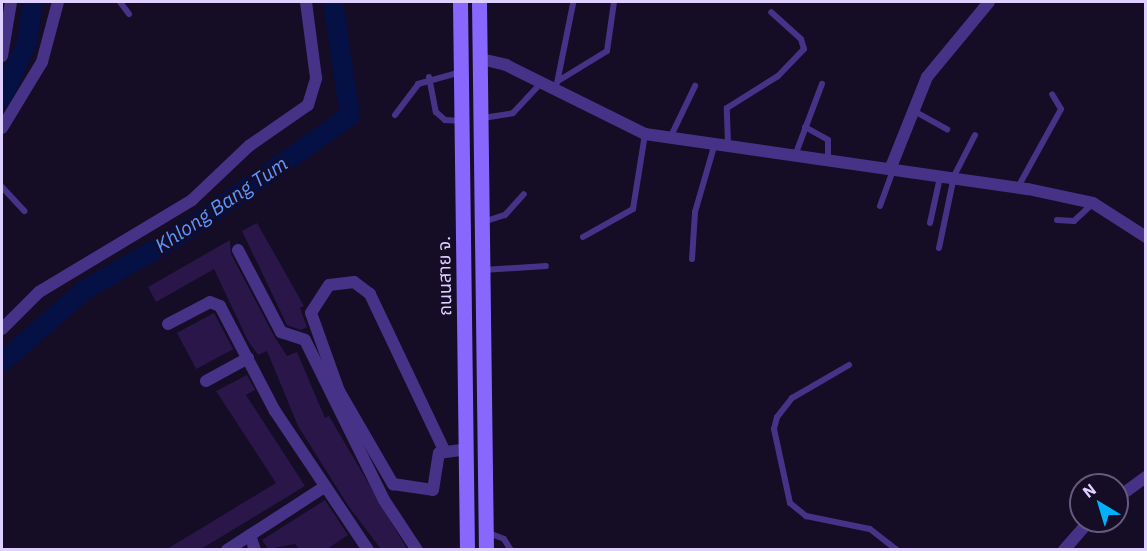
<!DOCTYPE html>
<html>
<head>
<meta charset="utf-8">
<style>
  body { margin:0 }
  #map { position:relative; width:1147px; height:551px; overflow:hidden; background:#150c25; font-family:"IBM Plex Sans","Noto Sans Thai",sans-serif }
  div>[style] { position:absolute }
  .river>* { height:20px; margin:-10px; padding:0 10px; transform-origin:10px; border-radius:10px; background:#051045 }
  .building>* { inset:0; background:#2a1648; transform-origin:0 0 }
  .service>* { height:6px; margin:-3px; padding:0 3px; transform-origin:3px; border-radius:3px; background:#463388 }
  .minor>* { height:12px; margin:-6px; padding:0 6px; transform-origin:6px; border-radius:6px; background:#463388 }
  .secondary>* { height:15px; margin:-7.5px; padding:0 7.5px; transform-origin:7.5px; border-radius:7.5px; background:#8867ff }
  span { translate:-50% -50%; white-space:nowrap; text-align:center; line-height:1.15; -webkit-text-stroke:5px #150c25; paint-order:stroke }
  .street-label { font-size:18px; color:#ded0ff }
  .water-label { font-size:20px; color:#5e96ff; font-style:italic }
  .frame { position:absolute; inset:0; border:3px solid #ded0ff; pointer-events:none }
  .north { position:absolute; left:1069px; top:473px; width:60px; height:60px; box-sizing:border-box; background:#150c25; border:2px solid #655a7c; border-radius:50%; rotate:322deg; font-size:16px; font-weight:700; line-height:24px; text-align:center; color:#ded0ff }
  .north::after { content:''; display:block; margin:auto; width:21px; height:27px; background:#00b2fb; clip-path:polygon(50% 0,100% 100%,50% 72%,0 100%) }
</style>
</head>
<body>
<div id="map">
  <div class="river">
    <div style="left:2px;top:98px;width:61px;rotate:-65.9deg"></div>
    <div style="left:27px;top:42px;width:40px;rotate:-81.5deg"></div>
    <div style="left:2px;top:362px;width:111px;rotate:-41deg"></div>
    <div style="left:86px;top:289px;width:105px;rotate:-29.7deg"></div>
    <div style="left:177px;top:237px;width:211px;rotate:-35deg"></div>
    <div style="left:350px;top:116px;width:115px;rotate:-98.5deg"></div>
  </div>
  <div class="building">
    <div style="clip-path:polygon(257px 223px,304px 306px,300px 308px,307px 327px,301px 330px,287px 325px,242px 231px)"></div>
    <div style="clip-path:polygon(230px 240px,231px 254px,274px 336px,287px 356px,297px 352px,325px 418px,329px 416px,407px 549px,381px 549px,349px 507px,298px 426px,267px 351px,258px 355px,248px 341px,214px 269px,156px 302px,148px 287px)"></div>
    <div style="left:214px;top:313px;width:41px;height:42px;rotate:62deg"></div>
    <div style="clip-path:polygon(247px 375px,255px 390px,246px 395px,305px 486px,201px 549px,167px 549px,276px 483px,216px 391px)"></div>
    <div style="clip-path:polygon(325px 500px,348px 535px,327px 549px,299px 549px,295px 544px,268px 549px,262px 540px)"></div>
  </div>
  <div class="service">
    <div style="left:120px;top:2px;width:15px;rotate:53deg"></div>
    <div style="left:429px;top:77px;width:36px;rotate:79deg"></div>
    <div style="left:436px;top:112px;width:12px;rotate:42deg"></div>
    <div style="left:445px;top:120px;width:17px;rotate:3deg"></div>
    <div style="left:558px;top:81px;width:57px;rotate:-31.5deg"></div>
    <div style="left:607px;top:51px;width:49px;rotate:-81.9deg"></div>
    <div style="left:557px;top:83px;width:81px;rotate:-78.6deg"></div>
    <div style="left:914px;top:111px;width:38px;rotate:29deg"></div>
    <div style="left:395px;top:115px;width:39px;rotate:-53deg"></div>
    <div style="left:418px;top:84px;width:45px;rotate:-15.6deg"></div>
    <div style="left:483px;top:118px;width:30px;rotate:-9deg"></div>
    <div style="left:513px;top:113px;width:38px;rotate:-47deg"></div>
    <div style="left:805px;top:127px;width:26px;rotate:29deg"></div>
    <div style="left:828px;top:140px;width:18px;rotate:90deg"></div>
    <div style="left:670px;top:138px;width:58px;rotate:-64.3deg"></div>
    <div style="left:728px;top:144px;width:36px;rotate:-92deg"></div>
    <div style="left:727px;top:108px;width:60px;rotate:-32.1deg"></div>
    <div style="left:778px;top:76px;width:37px;rotate:-46deg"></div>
    <div style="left:804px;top:49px;width:10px;rotate:-107deg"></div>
    <div style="left:801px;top:39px;width:40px;rotate:-138deg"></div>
    <div style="left:796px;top:153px;width:74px;rotate:-69.4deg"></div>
    <div style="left:2px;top:187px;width:33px;rotate:47deg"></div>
    <div style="left:1018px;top:187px;width:89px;rotate:-61.1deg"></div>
    <div style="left:1061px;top:109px;width:17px;rotate:-121deg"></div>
    <div style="left:880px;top:206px;width:38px;rotate:-70deg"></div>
    <div style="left:1057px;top:220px;width:17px;rotate:3deg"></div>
    <div style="left:1074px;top:221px;width:26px;rotate:-43deg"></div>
    <div style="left:483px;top:222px;width:23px;rotate:-18deg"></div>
    <div style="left:505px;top:215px;width:28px;rotate:-48deg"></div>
    <div style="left:930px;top:223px;width:47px;rotate:-77.7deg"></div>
    <div style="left:583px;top:237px;width:57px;rotate:-29.2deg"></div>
    <div style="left:633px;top:209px;width:76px;rotate:-80.9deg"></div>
    <div style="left:939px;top:248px;width:74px;rotate:-78.2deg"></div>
    <div style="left:954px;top:176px;width:46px;rotate:-62.9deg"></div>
    <div style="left:692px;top:259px;width:47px;rotate:-86.3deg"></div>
    <div style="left:695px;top:212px;width:72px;rotate:-73.8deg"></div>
    <div style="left:483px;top:270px;width:63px;rotate:-3.6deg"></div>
    <div style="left:849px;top:365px;width:66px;rotate:149.9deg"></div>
    <div style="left:792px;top:398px;width:24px;rotate:128deg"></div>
    <div style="left:777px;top:417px;width:12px;rotate:104deg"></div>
    <div style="left:774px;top:429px;width:76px;rotate:77.8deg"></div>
    <div style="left:790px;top:503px;width:21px;rotate:39deg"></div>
    <div style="left:806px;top:516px;width:65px;rotate:11.5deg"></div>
    <div style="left:870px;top:529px;width:34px;rotate:38deg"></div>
    <div style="left:486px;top:532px;width:19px;rotate:21deg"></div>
    <div style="left:504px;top:539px;width:13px;rotate:58deg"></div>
  </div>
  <div class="minor">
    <div style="left:2px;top:56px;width:55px;rotate:-80.5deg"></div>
    <div style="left:481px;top:59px;width:26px;rotate:13deg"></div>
    <div style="left:506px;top:65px;width:155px;rotate:26.4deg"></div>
    <div style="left:645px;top:134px;width:387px;rotate:8.2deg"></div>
    <div style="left:1028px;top:189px;width:66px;rotate:12.2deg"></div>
    <div style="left:1093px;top:203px;width:63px;rotate:32.7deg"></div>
    <div style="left:2px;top:128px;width:77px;rotate:-58.8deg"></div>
    <div style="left:42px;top:62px;width:62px;rotate:-75.1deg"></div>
    <div style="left:891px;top:167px;width:97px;rotate:-68.2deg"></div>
    <div style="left:927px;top:77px;width:97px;rotate:-50.4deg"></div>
    <div style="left:238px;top:250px;width:93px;rotate:62.3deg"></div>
    <div style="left:281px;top:332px;width:25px;rotate:18deg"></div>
    <div style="left:305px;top:340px;width:178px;rotate:63.7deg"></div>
    <div style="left:384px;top:500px;width:60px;rotate:56.6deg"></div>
    <div style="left:168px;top:324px;width:47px;rotate:-27.6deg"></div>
    <div style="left:210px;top:302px;width:11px;rotate:22deg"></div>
    <div style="left:220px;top:306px;width:119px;rotate:62.4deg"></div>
    <div style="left:275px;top:411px;width:167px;rotate:56.2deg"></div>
    <div style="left:2px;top:329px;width:52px;rotate:-45deg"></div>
    <div style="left:39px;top:292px;width:179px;rotate:-31deg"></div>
    <div style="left:192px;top:200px;width:79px;rotate:-43.5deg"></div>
    <div style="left:249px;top:146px;width:72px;rotate:-34.8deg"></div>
    <div style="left:308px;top:105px;width:28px;rotate:-73deg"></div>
    <div style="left:316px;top:78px;width:77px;rotate:-97.5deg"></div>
    <div style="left:206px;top:381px;width:48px;rotate:-28.7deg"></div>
    <div style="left:444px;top:450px;width:173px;rotate:-115.4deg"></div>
    <div style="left:370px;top:294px;width:20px;rotate:-143deg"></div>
    <div style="left:354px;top:282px;width:25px;rotate:173deg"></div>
    <div style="left:329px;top:285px;width:33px;rotate:123deg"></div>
    <div style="left:311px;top:313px;width:83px;rotate:70.3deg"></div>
    <div style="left:339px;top:391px;width:108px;rotate:59.9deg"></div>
    <div style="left:393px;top:484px;width:40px;rotate:8.5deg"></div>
    <div style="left:433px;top:490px;width:37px;rotate:-81deg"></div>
    <div style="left:439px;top:453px;width:28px;rotate:-8deg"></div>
    <div style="left:1117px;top:498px;width:36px;rotate:-36deg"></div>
    <div style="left:250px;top:535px;width:16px;rotate:72deg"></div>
    <div style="left:227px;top:550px;width:114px;rotate:-32.9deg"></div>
    <div style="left:1064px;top:550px;width:38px;rotate:-49deg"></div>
  </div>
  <div class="secondary">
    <div style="left:460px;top:2px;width:548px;rotate:89.27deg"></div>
    <div style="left:479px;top:2px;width:548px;rotate:89.27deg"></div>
  </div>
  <div class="street-label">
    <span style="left:445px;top:276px;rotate:-91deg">ถนนสาย จ.</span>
  </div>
  <div class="water-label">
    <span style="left:221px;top:204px;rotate:-34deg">Khlong Bang Tum</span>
  </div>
  <div class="frame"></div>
  <div class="north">N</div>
</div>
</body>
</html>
